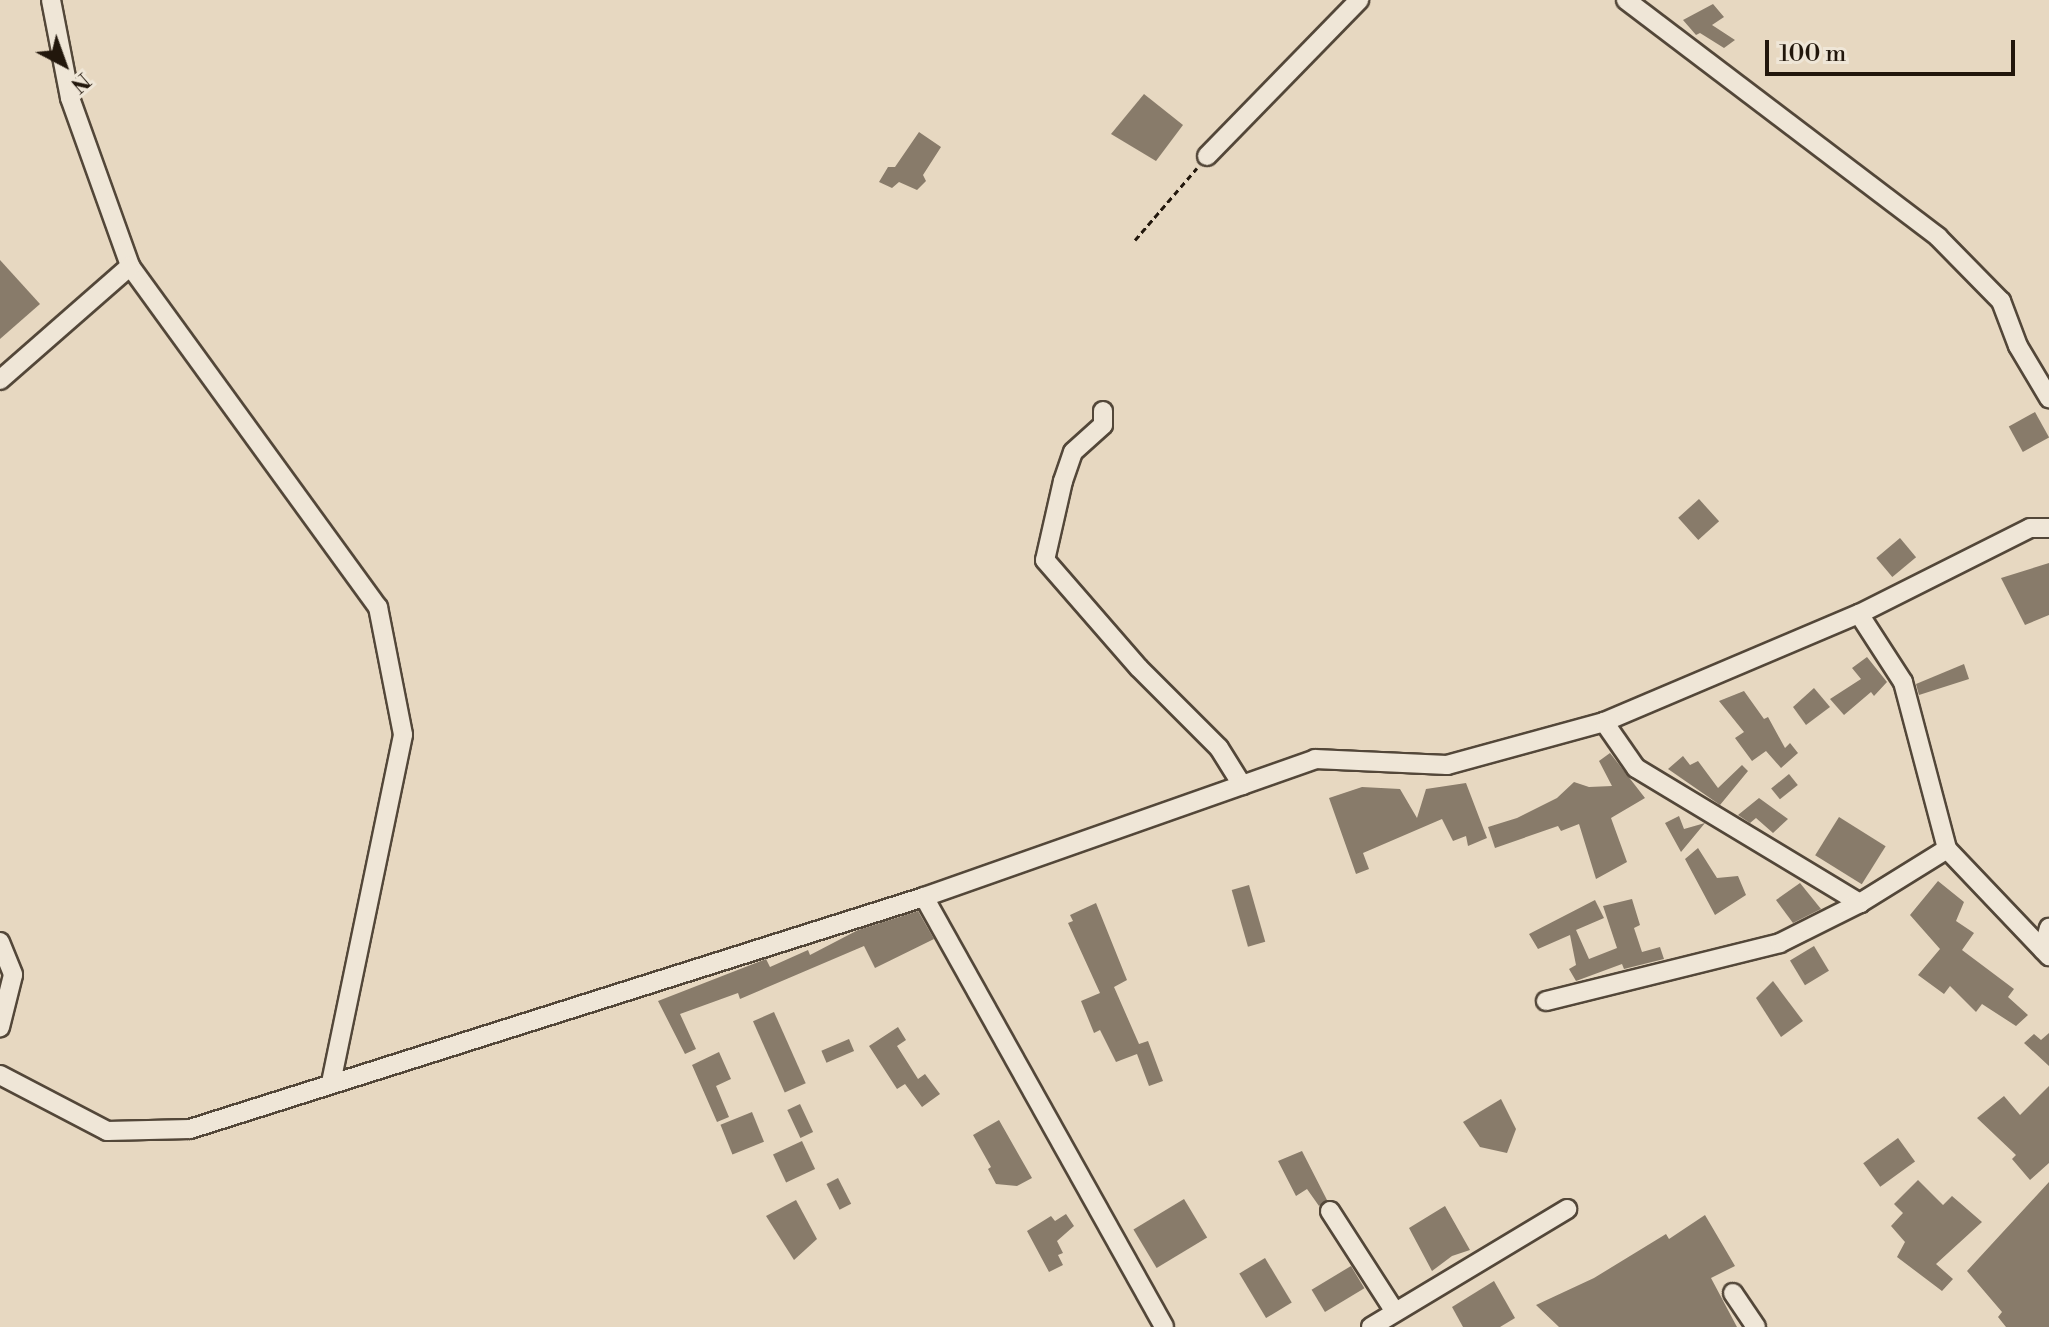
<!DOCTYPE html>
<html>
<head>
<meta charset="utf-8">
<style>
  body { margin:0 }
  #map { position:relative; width:2049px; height:1327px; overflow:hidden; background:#e7d8c1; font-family:"Libre Bodoni",serif }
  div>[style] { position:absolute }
  .building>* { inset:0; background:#887b6a; transform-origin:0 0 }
  .path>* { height:3px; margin-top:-1.5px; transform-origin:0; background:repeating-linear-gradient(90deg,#22170c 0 6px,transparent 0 10px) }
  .roads { filter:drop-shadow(2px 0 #534739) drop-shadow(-2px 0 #534739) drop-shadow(0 2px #534739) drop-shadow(0 -2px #534739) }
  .minor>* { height:18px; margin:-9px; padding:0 9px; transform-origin:9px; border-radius:9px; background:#efe6d7 }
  span { translate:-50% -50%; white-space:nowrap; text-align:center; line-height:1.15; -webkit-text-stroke:6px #efe6d7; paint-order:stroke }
  .north { position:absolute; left:24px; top:24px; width:80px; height:80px; -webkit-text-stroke:6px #efe6d7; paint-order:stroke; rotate:139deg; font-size:22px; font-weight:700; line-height:32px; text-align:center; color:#22170c }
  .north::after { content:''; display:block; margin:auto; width:28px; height:36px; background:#22170c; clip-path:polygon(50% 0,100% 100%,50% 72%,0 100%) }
  .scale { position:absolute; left:1765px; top:40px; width:250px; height:36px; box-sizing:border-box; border:4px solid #22170c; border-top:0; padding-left:10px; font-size:24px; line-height:28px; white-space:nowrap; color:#22170c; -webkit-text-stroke:6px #efe6d7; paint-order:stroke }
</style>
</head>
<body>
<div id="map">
  <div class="building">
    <div style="clip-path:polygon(1713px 4px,1724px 17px,1712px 25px,1735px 40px,1724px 48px,1700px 33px,1696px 35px,1683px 20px)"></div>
    <div style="clip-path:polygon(1144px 94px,1183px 125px,1156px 161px,1111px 134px)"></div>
    <div style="clip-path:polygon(919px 132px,941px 147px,923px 175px,926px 181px,917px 190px,899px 182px,892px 188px,879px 182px,888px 167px,895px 167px)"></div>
    <div style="clip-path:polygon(0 260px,40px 304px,0 339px)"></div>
    <div style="left:2035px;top:412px;width:29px;height:30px;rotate:61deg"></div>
    <div style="left:1699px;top:499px;width:30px;height:28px;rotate:48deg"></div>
    <div style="left:1900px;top:538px;width:25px;height:31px;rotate:50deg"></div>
    <div style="clip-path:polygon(2049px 563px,2049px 615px,2025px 625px,2001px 578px)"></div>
    <div style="clip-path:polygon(1867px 657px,1887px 682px,1874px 696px,1871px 692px,1844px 715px,1830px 699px,1861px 679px,1852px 668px)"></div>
    <div style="clip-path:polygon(1964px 664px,1969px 679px,1919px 695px,1916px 684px)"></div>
    <div style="clip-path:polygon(1814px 688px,1830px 707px,1806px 725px,1793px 707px)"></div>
    <div style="clip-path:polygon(1744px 691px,1764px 719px,1768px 717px,1785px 748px,1790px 743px,1798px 753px,1781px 768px,1766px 751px,1752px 761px,1735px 738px,1744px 732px,1719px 701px)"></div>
    <div style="clip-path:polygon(1610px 753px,1645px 798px,1611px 818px,1627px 862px,1596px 879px,1579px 824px,1561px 831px,1558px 826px,1495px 848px,1488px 827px,1517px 818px,1557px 798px,1574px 782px,1589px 787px,1612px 786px,1599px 761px)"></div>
    <div style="clip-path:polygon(1683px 756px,1690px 765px,1698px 761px,1718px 788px,1742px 765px,1748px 771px,1720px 805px,1668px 769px)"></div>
    <div style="left:1789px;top:774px;width:14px;height:23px;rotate:51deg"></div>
    <div style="clip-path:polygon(1466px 783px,1487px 838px,1468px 846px,1466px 836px,1453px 841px,1442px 819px,1363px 853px,1369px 869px,1356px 874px,1329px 798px,1362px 787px,1400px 789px,1417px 818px,1426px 789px)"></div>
    <div style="clip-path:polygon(1759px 798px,1788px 819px,1773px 833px,1756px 818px,1750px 823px,1738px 815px)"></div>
    <div style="clip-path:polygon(1679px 816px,1684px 829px,1705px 823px,1681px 852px,1665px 823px)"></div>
    <div style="left:1839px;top:817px;width:55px;height:45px;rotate:32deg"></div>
    <div style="clip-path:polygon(1698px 848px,1717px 878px,1738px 876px,1746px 895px,1715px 915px,1685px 859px)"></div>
    <div style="clip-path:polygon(1938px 881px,1964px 902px,1956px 921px,1974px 933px,1962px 950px,2014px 989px,2008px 997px,2028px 1015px,2016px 1026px,1982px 1004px,1976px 1012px,1950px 986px,1944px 994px,1918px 975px,1940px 949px,1910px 915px)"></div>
    <div style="clip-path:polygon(1800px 883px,1821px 909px,1793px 923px,1776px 900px)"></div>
    <div style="left:1249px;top:885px;width:59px;height:18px;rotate:74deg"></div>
    <div style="clip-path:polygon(1632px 899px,1640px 925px,1634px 928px,1642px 952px,1660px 947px,1664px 959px,1624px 969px,1622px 964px,1576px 981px,1569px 969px,1576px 965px,1570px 935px,1538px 949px,1529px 934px,1595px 900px,1604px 918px,1576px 930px,1589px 959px,1617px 948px,1603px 906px)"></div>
    <div style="clip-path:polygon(1096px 903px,1127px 980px,1114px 987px,1139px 1044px,1148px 1041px,1163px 1081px,1149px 1086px,1137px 1054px,1116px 1062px,1100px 1030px,1094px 1033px,1081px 1001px,1100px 993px,1068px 923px,1073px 921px,1070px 915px)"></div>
    <div style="clip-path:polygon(918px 911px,934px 939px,875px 968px,864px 946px,740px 999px,738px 993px,680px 1014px,696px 1049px,685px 1054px,658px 1001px,766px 959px,770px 967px,808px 950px,810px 955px,858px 930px)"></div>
    <div style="left:1814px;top:946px;width:29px;height:28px;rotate:59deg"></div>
    <div style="clip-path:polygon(1773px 981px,1803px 1021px,1781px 1037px,1756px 998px)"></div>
    <div style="left:774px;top:1012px;width:78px;height:23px;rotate:66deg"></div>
    <div style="clip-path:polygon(898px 1027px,906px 1040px,897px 1046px,918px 1079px,925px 1074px,940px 1094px,922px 1107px,905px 1084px,897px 1089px,869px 1046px)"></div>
    <div style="clip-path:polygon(2049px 1033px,2049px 1066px,2024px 1043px,2034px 1034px,2041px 1040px)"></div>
    <div style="left:849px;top:1039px;width:13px;height:30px;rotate:67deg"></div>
    <div style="clip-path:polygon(719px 1052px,731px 1079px,716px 1086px,729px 1117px,717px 1122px,692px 1065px)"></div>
    <div style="clip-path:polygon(2049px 1086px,2049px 1163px,2030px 1180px,2012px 1159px,2016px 1155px,1977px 1118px,2004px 1096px,2020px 1115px)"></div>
    <div style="clip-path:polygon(1501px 1099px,1516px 1129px,1507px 1153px,1480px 1147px,1463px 1122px)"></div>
    <div style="left:800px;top:1104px;width:31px;height:14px;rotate:65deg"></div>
    <div style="left:752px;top:1112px;width:32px;height:34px;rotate:68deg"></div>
    <div style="clip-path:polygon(999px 1120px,1032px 1178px,1017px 1186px,996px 1184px,988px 1169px,991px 1167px,973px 1135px)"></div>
    <div style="left:1898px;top:1138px;width:29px;height:43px;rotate:54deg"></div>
    <div style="left:802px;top:1141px;width:31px;height:32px;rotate:65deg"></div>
    <div style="clip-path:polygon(1302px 1151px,1327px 1200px,1319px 1206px,1307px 1189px,1296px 1196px,1278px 1161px)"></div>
    <div style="left:838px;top:1178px;width:29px;height:13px;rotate:63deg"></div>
    <div style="clip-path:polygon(1918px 1180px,1943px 1205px,1952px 1196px,1982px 1222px,1936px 1264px,1953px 1279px,1942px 1291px,1897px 1257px,1905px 1242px,1891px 1226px,1903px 1213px,1894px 1204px)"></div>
    <div style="clip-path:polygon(2049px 1182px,2049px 1327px,2006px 1327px,1998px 1317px,2002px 1312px,1967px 1271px)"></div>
    <div style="left:1184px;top:1199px;width:45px;height:59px;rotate:59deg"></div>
    <div style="clip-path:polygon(796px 1200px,817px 1239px,794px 1260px,766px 1216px)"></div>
    <div style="clip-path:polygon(1445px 1206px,1470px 1250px,1452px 1256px,1432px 1271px,1409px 1228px)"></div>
    <div style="clip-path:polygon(1066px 1214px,1074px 1226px,1057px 1241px,1063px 1253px,1058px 1255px,1063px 1265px,1049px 1272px,1027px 1231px,1051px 1216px,1055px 1221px)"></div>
    <div style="clip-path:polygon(1705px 1215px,1735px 1266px,1711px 1278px,1737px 1327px,1559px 1327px,1536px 1305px,1594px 1278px,1666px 1234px,1669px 1239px)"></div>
    <div style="left:1265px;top:1258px;width:52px;height:30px;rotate:59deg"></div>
    <div style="left:1351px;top:1266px;width:26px;height:46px;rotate:59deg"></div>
    <div style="clip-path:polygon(1494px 1281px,1515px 1318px,1500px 1327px,1463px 1327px,1452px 1307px)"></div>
  </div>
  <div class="path">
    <div style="left:1135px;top:240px;width:95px;rotate:-49.3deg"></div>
  </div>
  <div class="roads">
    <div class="minor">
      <div style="left:51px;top:0;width:100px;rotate:79deg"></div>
      <div style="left:70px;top:98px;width:178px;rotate:70.3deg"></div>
      <div style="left:130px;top:266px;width:422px;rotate:54deg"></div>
      <div style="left:378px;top:607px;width:130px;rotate:78.9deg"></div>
      <div style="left:403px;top:735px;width:356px;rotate:101.7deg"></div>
      <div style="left:1626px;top:0;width:392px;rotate:37.2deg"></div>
      <div style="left:1938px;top:237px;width:90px;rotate:45.5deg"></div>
      <div style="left:2001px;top:301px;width:48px;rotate:69.3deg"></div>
      <div style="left:2018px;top:346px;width:61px;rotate:59.2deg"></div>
      <div style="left:1207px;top:156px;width:218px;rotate:-45.7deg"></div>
      <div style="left:0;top:380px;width:173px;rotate:-41.2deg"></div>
      <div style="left:1103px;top:411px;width:14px;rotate:90deg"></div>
      <div style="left:1103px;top:425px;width:40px;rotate:138deg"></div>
      <div style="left:1073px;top:452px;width:31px;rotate:109deg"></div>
      <div style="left:1063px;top:481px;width:81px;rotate:102.8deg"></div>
      <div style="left:1045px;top:560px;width:143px;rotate:49deg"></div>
      <div style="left:1139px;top:668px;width:113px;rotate:45deg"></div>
      <div style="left:1219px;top:748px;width:44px;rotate:58.1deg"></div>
      <div style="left:1859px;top:614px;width:81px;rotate:57.1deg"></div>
      <div style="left:1903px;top:682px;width:173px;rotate:75.2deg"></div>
      <div style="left:1947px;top:849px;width:148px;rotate:46.4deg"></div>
      <div style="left:1604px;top:722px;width:56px;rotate:55.2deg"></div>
      <div style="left:1636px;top:768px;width:262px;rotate:31.1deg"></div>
      <div style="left:1860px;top:903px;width:102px;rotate:-31.8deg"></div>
      <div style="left:924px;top:897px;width:492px;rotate:60.8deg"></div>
      <div style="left:0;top:942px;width:35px;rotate:68deg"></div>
      <div style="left:13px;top:975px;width:54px;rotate:104deg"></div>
      <div style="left:2043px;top:950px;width:23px;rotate:-75deg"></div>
      <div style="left:1546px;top:1001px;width:241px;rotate:-13.9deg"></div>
      <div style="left:1780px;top:943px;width:89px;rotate:-26.6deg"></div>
      <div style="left:0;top:1075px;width:121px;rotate:27.6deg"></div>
      <div style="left:107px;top:1131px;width:83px;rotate:-1.4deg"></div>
      <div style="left:190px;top:1129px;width:770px;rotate:-17.54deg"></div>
      <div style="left:924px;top:897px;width:415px;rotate:-19.4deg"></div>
      <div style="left:1315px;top:759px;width:132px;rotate:2.6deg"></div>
      <div style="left:1447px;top:765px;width:163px;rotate:-15.3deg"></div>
      <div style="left:1604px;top:722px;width:277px;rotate:-23deg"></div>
      <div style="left:1859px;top:614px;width:191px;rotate:-26.7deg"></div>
      <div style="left:2030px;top:528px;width:19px"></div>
      <div style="left:1330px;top:1211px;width:120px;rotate:57.2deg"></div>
      <div style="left:1733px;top:1293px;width:41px;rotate:55.9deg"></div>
      <div style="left:1371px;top:1327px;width:229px;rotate:-31deg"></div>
    </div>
  </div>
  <div class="north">N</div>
  <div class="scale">100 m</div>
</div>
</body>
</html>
